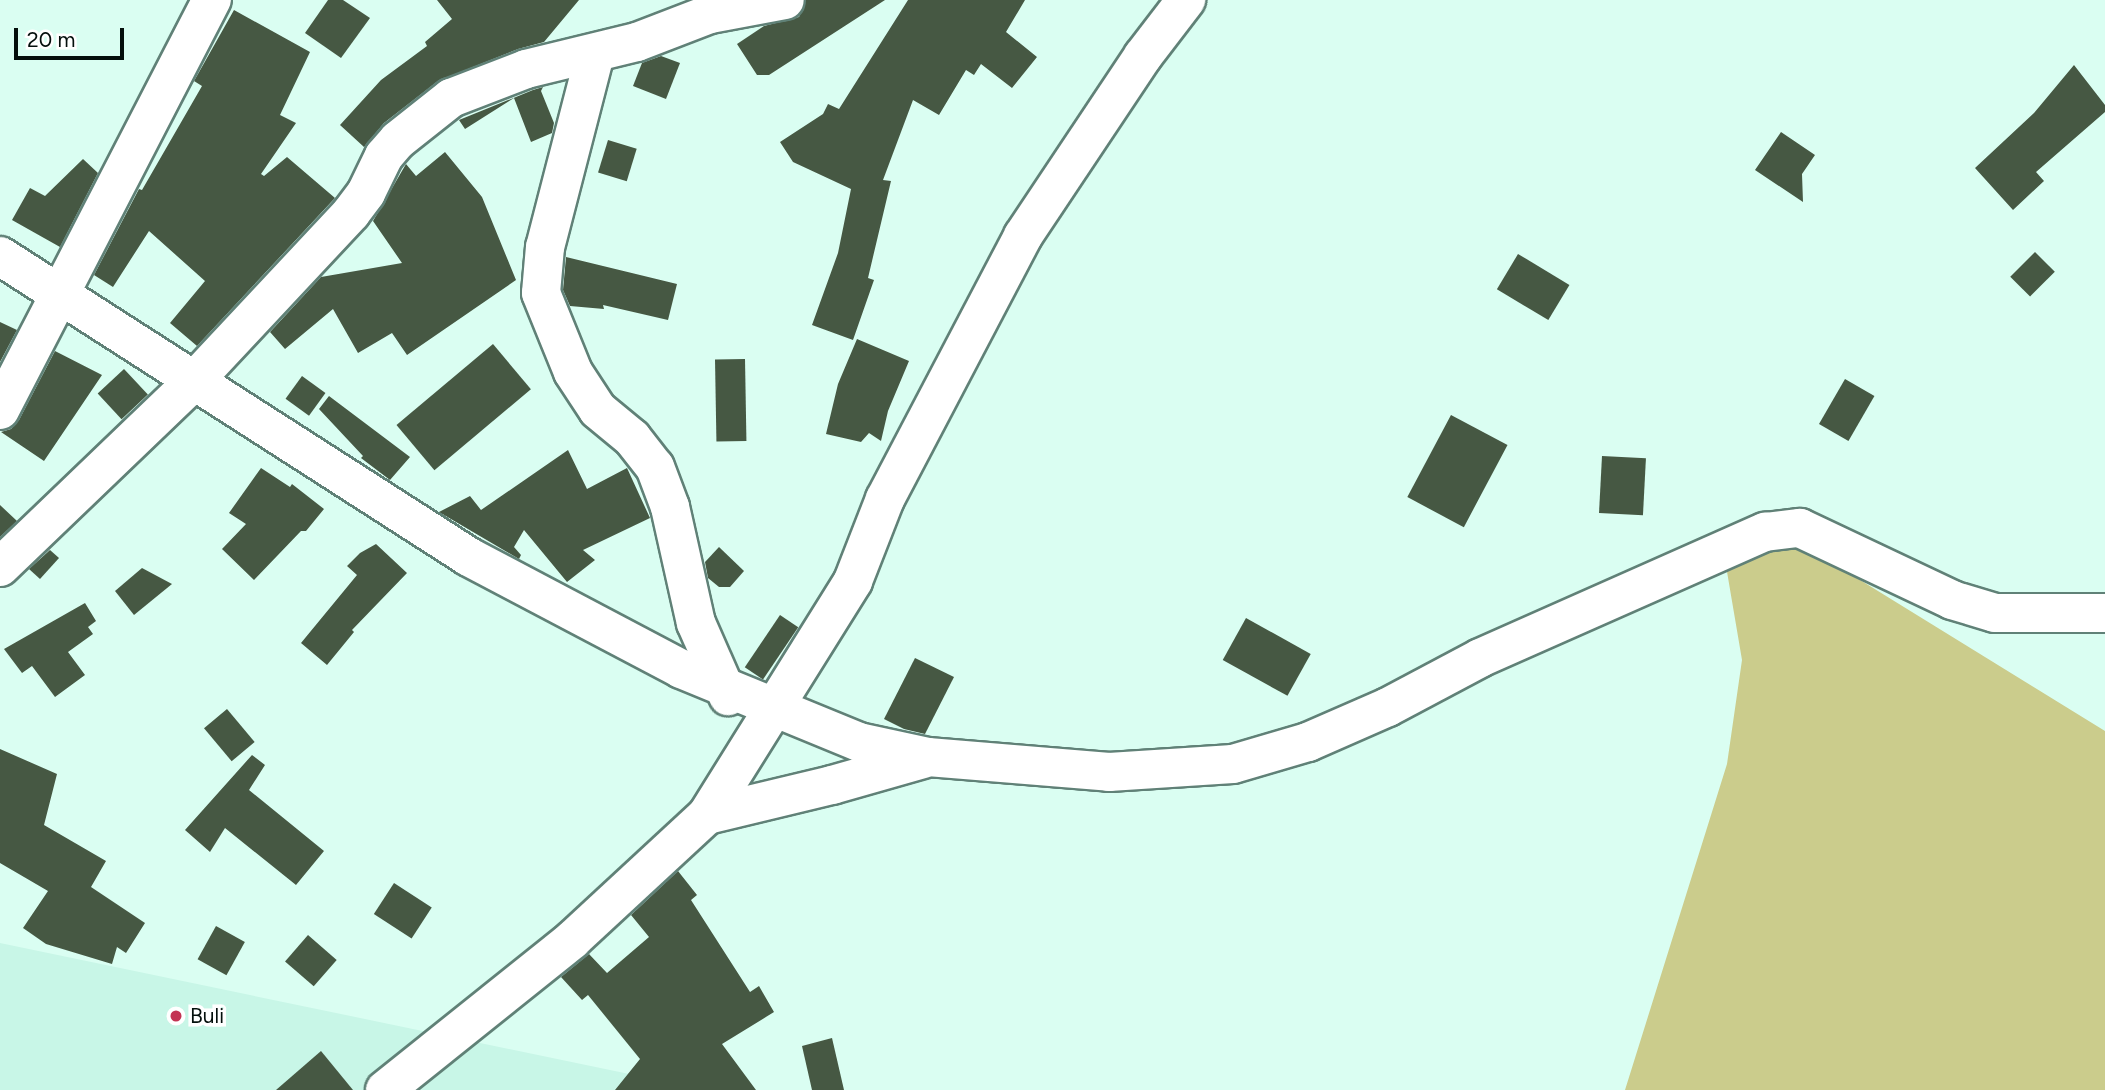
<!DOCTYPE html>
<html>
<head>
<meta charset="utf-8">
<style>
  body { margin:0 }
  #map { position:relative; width:2105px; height:1090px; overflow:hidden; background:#dafef2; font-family:Figtree,sans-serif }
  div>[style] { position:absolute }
  .built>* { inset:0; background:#c8f6e7 }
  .green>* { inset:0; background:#cbcc8c }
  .building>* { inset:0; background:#465843; transform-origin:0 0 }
  .roads { filter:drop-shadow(2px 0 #608177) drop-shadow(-2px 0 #608177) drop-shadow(0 2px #608177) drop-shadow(0 -2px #608177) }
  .minor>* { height:38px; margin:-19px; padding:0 19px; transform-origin:19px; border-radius:19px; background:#fff }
  .dots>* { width:19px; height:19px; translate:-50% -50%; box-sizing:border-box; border:4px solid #fff; border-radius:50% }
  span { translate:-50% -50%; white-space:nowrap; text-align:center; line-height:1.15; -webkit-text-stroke:7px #fff; paint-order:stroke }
  .poi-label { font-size:21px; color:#040f0c }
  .left { translate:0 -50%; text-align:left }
  .scale { position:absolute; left:14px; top:28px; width:110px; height:32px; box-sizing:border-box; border:4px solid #040f0c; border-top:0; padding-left:9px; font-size:21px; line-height:24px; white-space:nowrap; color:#040f0c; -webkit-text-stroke:5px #fff; paint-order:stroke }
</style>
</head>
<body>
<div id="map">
  <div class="built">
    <div style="clip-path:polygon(0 943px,706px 1090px,0 1090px)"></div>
  </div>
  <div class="green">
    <div style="clip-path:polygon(1805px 546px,2105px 731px,2105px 1090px,1625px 1090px,1727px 764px,1742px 660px,1725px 560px)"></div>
  </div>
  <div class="building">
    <div style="clip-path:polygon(328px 0,343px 0,370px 18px,341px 58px,305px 33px)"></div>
    <div style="clip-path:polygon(437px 0,579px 0,544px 42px,518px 49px,438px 81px,384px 123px,364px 147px,340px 125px,381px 80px,427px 46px,425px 42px,452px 19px)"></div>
    <div style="clip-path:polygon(806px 0,885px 0,769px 75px,757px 75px,737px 44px,764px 26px,799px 17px)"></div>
    <div style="clip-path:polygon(908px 0,1025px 0,1006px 32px,1037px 57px,1012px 88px,981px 64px,974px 75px,966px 70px,939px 115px,913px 100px,883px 180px,891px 181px,868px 278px,874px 280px,853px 340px,812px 325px,838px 253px,851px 189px,793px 162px,780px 142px,823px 114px,828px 104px,839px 109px)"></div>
    <div style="clip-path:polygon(234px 10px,310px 52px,280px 115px,296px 123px,261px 174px,264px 176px,287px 157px,335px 198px,197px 346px,170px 323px,205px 281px,149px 231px,113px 287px,94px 275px,139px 189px,142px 190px,202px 86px,194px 81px)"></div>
    <div style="clip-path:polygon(661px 56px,680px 63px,666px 99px,633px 86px,642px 63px)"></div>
    <div style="clip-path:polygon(2074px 65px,2105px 105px,2105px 112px,2036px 172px,2044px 181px,2013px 210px,1975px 168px,2034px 113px)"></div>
    <div style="clip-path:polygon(543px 87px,541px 91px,554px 123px,552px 133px,531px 142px,514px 98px,465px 129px,459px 120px,533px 90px)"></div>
    <div style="clip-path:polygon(1781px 132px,1815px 155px,1802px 174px,1803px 202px,1755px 170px)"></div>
    <div style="left:608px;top:140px;width:30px;height:34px;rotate:17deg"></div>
    <div style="clip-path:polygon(445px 152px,482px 197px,516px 280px,407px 355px,392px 333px,358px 353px,333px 309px,285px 349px,270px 332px,321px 277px,402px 263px,373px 221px,406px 164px,416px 176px)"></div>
    <div style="clip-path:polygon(83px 159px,98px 173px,60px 247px,12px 220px,30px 188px,45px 196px)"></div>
    <div style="left:2035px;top:252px;width:28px;height:35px;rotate:45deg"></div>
    <div style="left:1518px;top:254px;width:60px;height:41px;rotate:31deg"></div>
    <div style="clip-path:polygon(566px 257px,677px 284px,668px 320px,603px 305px,604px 309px,570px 306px,563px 290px)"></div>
    <div style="clip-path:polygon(0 322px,17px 330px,0 362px)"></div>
    <div style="clip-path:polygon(857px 339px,909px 361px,888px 411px,881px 441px,869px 433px,861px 442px,826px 434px,838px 384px)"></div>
    <div style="left:493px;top:344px;width:59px;height:126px;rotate:50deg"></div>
    <div style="clip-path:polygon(55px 351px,102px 375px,44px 461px,1px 432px,11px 429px,19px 420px)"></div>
    <div style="left:745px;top:359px;width:82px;height:30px;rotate:89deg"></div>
    <div style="left:124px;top:369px;width:35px;height:36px;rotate:47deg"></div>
    <div style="left:302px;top:376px;width:29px;height:28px;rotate:36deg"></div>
    <div style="left:1845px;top:379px;width:34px;height:52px;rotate:30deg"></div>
    <div style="clip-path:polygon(329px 396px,410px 457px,390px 480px,361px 458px,363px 456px,319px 409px)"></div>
    <div style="left:1451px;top:415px;width:64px;height:93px;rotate:28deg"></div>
    <div style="clip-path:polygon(568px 450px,587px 489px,627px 468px,650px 518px,583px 550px,595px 560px,567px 582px,524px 530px,514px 547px,521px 555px,519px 559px,439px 512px,470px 496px,481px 510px)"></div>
    <div style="left:1602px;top:456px;width:44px;height:57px;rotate:3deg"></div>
    <div style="clip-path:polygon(261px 468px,290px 487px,292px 484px,324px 509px,306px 531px,301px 531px,254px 580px,222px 549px,246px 524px,229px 513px)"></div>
    <div style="clip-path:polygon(0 505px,17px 521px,0 537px)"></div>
    <div style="clip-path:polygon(376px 544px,407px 573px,352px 630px,354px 632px,327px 665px,301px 643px,357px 575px,347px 566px,360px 553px)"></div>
    <div style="clip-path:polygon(719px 547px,744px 571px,730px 587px,719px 587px,708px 578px,705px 562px)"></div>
    <div style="clip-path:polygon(50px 550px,59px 558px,40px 579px,29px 569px)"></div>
    <div style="clip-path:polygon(142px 568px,172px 584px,134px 615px,115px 591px)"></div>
    <div style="clip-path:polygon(85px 603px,96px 621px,88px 627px,93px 634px,68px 652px,85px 675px,55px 697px,32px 666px,22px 673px,4px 649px)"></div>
    <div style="left:780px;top:615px;width:22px;height:63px;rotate:34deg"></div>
    <div style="left:1246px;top:618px;width:74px;height:48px;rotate:29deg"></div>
    <div style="clip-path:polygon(915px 658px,954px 677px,925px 734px,904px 729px,884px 719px)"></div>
    <div style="left:227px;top:709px;width:43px;height:30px;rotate:50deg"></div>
    <div style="clip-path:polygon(0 749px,57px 774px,44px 825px,106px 861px,91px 887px,145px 923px,126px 953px,117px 947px,112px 964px,46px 944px,23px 928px,48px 891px,0 863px)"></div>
    <div style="clip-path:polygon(252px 755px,265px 765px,249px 790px,324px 851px,296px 885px,225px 828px,210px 852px,185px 830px)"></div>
    <div style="clip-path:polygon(678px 871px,697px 895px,691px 900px,750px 992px,759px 986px,774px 1012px,722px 1044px,756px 1090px,615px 1090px,640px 1059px,588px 995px,582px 1000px,561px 977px,589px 954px,607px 973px,649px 937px,631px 915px)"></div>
    <div style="left:394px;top:883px;width:45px;height:37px;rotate:33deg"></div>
    <div style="left:216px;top:926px;width:33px;height:38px;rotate:29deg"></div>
    <div style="left:308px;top:935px;width:38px;height:35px;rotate:41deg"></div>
    <div style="clip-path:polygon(832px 1038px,844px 1090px,812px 1090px,802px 1046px)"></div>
    <div style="clip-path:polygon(321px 1051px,353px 1090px,276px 1090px)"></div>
  </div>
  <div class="roads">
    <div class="minor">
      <div style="left:595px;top:54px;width:199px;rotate:104.5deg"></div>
      <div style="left:545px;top:247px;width:46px;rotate:95deg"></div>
      <div style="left:541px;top:293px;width:85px;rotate:67.9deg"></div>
      <div style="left:573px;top:372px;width:45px;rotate:56.7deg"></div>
      <div style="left:598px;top:410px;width:44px;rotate:39.5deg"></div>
      <div style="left:632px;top:438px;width:37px;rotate:52deg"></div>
      <div style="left:655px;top:467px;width:43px;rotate:69.4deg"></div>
      <div style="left:670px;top:507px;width:119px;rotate:77.4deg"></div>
      <div style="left:696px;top:623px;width:80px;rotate:66.3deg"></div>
      <div style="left:0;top:256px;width:557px;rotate:32.69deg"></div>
      <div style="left:469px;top:557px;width:240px;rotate:27.8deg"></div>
      <div style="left:681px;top:669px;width:192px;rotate:22.3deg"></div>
      <div style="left:859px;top:742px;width:71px;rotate:12.3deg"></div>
      <div style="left:928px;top:757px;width:182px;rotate:4.7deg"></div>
      <div style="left:1109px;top:772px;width:124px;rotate:-3.7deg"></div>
      <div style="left:1233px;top:764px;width:78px;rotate:-16.3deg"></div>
      <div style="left:1308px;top:742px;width:87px;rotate:-23.6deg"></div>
      <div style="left:1388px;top:707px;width:104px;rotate:-28deg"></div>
      <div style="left:1480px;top:658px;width:312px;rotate:-23.9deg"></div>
      <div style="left:1765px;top:532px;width:35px;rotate:-7deg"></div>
      <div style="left:1800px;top:528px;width:168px;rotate:25.3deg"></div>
      <div style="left:1952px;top:600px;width:45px;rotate:16.8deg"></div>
      <div style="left:1995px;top:613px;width:110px"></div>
      <div style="left:0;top:410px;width:462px;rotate:-62.7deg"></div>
      <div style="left:0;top:567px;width:269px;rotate:-43.8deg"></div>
      <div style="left:194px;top:381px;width:230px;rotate:-46.9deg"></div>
      <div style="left:351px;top:213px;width:25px;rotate:-53deg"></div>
      <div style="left:366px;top:193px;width:41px;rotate:-64.1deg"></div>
      <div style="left:384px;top:156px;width:21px;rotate:-49deg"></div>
      <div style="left:398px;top:140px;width:68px;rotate:-38.4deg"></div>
      <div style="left:451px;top:98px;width:80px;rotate:-21.1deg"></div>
      <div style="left:526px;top:69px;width:114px;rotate:-13.7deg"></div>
      <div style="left:637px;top:42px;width:78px;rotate:-21deg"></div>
      <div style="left:710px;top:14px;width:76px;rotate:-10.6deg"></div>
      <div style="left:707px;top:815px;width:276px;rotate:-58deg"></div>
      <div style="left:853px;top:581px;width:88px;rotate:-68.7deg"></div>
      <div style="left:885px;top:499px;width:297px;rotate:-62.3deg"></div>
      <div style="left:1023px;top:236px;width:216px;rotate:-56.3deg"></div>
      <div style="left:1143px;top:56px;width:71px;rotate:-52.5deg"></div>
      <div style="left:385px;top:1090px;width:240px;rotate:-38.7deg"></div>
      <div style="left:572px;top:940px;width:184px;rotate:-42.8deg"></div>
      <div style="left:707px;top:815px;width:129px;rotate:-13.5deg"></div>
      <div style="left:832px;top:785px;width:95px;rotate:-15.9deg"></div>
    </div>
  </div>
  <div class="dots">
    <div style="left:176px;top:1016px;background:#c33353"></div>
  </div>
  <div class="poi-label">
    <span class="left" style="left:190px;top:1016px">Buli</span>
  </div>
  <div class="scale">20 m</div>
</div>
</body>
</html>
